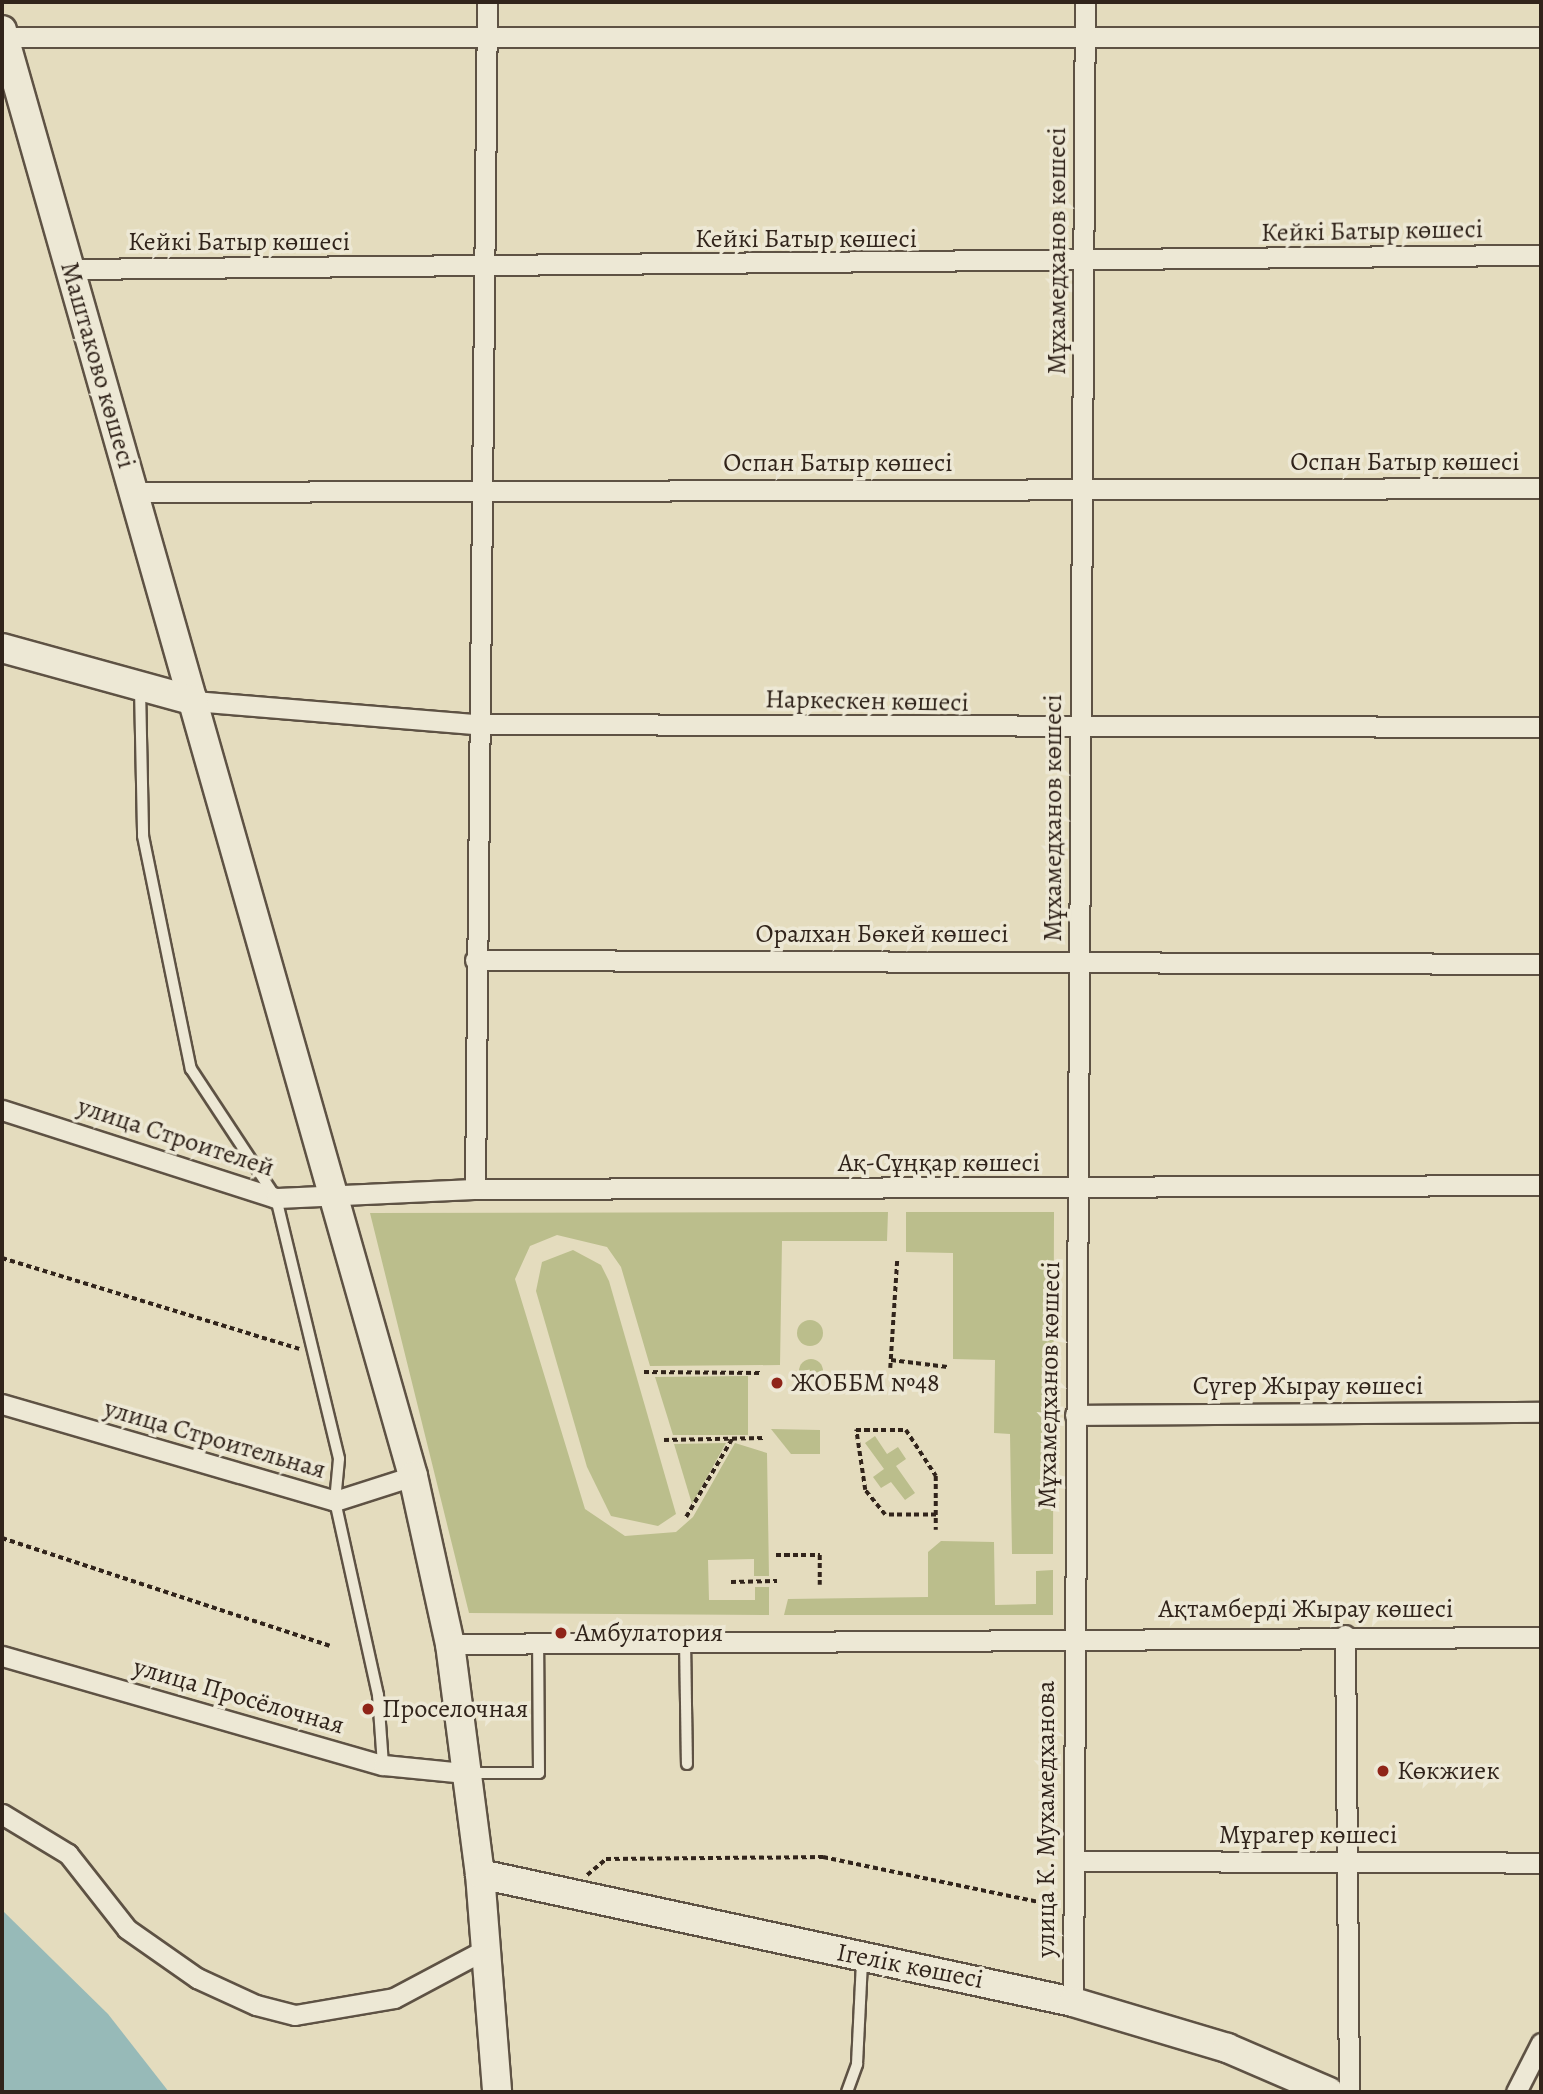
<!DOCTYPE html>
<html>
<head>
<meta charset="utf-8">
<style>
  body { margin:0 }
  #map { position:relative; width:1543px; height:2094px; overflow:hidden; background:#e4dcbe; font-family:Alegreya,serif }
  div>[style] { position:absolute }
  .green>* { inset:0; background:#bbbe8c }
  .round { border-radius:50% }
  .water>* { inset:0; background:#97bab8 }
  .path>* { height:3.5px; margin-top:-1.75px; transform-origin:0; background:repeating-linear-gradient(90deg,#31241b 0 5px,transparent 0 8.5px) }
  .roads { filter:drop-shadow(2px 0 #5e5244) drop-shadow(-2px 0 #5e5244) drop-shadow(0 2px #5e5244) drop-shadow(0 -2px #5e5244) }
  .lane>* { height:10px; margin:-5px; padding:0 5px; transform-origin:5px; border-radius:5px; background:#ede8d5 }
  .street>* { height:19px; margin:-9.5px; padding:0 9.5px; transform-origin:9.5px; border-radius:9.5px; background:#ede8d5 }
  .secondary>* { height:28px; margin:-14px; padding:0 14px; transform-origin:14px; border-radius:14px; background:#ede8d5 }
  .dots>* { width:19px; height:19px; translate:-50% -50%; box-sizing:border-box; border:4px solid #ede8d5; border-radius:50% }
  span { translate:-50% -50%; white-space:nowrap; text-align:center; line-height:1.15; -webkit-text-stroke:7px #ede8d5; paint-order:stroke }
  .street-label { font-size:26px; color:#31241b }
  .poi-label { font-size:26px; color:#31241b }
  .left { translate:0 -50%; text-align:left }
  .frame { position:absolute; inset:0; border:4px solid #31241b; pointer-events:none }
</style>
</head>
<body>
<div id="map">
  <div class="green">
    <div style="clip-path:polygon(888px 1212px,887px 1241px,782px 1241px,780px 1365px,650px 1366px,621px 1267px,607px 1247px,557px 1235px,530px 1246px,515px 1279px,585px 1509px,625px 1536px,676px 1532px,693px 1517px,735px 1443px,767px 1453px,769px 1576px,754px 1576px,754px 1559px,708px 1560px,709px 1600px,755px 1600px,755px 1587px,769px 1587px,769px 1615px,469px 1613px,370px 1213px)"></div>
    <div style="clip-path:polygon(906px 1212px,1054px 1212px,1053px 1554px,1012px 1554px,1010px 1434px,994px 1433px,995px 1360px,953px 1359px,953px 1253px,906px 1252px)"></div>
    <div style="clip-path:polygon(573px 1250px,601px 1265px,609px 1281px,676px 1514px,658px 1526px,611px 1516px,587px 1467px,536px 1291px,542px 1262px)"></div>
    <div class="round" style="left:797px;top:1320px;width:26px;height:26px"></div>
    <div class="round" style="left:799px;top:1359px;width:24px;height:24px"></div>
    <div style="clip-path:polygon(748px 1376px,748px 1435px,673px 1435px,655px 1377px)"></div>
    <div style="clip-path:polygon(771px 1429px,820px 1430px,820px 1454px,791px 1454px)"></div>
    <div style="clip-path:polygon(875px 1436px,887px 1454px,898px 1447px,906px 1459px,896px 1466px,915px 1493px,905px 1500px,891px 1482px,881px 1488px,873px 1477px,884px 1469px,865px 1443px)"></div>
    <div style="clip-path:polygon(726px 1443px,692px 1504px,674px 1444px)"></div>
    <div style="clip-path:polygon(941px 1541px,994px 1542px,995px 1605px,1036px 1604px,1036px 1571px,1053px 1570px,1053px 1615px,784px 1615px,788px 1599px,928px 1597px,928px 1552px)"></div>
  </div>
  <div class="water">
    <div style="clip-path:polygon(2px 1910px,108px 2014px,169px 2092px,2px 2092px)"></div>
  </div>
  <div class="path">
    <div style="left:2px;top:1258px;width:311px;rotate:17deg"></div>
    <div style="left:891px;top:1360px;width:57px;rotate:7deg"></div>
    <div style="left:890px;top:1368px;width:109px;rotate:-86.3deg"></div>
    <div style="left:644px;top:1372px;width:116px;rotate:0.5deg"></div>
    <div style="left:664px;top:1440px;width:102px;rotate:-1.1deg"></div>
    <div style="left:936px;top:1515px;width:51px;rotate:180deg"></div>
    <div style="left:885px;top:1515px;width:32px;rotate:-129deg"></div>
    <div style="left:865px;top:1490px;width:61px;rotate:-98.5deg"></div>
    <div style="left:856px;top:1430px;width:50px"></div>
    <div style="left:906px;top:1430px;width:55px;rotate:56.9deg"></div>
    <div style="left:936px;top:1476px;width:54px;rotate:90deg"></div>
    <div style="left:686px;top:1517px;width:91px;rotate:-59.5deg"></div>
    <div style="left:2px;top:1538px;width:345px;rotate:18.2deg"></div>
    <div style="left:776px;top:1555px;width:44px"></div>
    <div style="left:820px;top:1555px;width:30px;rotate:90deg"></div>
    <div style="left:731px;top:1582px;width:46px;rotate:-1.2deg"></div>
    <div style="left:587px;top:1875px;width:25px;rotate:-40deg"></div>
    <div style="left:606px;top:1859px;width:217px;rotate:-0.5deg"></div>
    <div style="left:823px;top:1857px;width:240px;rotate:11.8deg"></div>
  </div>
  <div class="roads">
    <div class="lane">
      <div style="left:140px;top:688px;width:148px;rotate:88.8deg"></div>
      <div style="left:143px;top:836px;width:238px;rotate:78.4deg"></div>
      <div style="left:191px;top:1069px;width:154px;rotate:56.6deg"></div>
      <div style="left:276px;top:1198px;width:268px;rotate:76.4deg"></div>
      <div style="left:339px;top:1459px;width:42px;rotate:95.4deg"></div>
      <div style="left:335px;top:1501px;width:199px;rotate:77.5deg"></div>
      <div style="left:378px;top:1695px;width:70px;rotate:85.9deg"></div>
      <div style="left:685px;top:1640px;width:124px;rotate:89.1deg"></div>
      <div style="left:468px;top:1773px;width:71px"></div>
      <div style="left:539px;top:1773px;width:130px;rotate:-90.4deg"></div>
      <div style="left:847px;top:2092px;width:30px;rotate:-70deg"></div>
      <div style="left:857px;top:2064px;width:104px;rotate:-87.2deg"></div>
    </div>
    <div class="street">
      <div style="left:4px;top:37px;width:1537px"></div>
      <div style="left:70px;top:269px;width:1471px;rotate:-0.55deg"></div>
      <div style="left:134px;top:492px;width:1407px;rotate:-0.16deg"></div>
      <div style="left:194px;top:701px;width:283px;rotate:4.7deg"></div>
      <div style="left:476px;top:724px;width:1065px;rotate:0.16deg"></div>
      <div style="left:475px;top:960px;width:1066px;rotate:0.21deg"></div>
      <div style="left:2px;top:1110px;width:288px;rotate:17.8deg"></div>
      <div style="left:276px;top:1198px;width:199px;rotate:-2.6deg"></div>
      <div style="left:475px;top:1189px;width:1066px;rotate:-0.21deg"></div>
      <div style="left:475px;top:1189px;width:1187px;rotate:-89.42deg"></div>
      <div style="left:2px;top:1404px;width:347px;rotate:16.2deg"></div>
      <div style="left:335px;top:1501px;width:82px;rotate:-17.8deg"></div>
      <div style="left:1075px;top:1415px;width:466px;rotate:-0.4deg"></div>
      <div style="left:1345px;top:1635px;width:457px;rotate:89.5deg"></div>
      <div style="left:450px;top:1644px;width:1091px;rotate:-0.37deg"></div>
      <div style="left:2px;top:1656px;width:396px;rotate:16deg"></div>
      <div style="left:383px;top:1765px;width:81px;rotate:5.6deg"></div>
      <div style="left:2px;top:1814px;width:77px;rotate:31.2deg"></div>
      <div style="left:68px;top:1854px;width:95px;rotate:51.8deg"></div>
      <div style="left:127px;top:1929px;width:85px;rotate:35deg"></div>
      <div style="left:197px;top:1978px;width:65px;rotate:24.6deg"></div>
      <div style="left:256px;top:2005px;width:40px;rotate:14.4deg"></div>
      <div style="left:295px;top:2015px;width:100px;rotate:-9.7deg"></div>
      <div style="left:394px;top:1998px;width:104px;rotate:-28deg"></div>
      <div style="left:1074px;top:1861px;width:467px;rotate:0.2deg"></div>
      <div style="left:1073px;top:2002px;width:2000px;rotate:-89.66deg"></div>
      <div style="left:1516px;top:2092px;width:55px;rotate:-63deg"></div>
    </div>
    <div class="secondary">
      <div style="left:2px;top:30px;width:1503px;rotate:74.13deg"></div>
      <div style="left:413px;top:1476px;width:172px;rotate:77.6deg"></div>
      <div style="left:450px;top:1644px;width:232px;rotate:82.6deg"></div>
      <div style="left:480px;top:1874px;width:219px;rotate:85.5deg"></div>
      <div style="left:2px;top:648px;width:199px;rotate:15.4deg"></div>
      <div style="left:480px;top:1874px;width:607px;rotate:12.18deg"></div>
      <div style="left:1073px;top:2002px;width:161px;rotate:16.6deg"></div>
      <div style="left:1227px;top:2048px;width:111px;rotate:23.3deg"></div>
    </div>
  </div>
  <div class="dots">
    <div style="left:777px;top:1383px;background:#8f2418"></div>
    <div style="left:561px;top:1633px;background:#8f2418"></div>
    <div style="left:368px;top:1709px;background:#8f2418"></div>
    <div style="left:1383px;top:1771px;background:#8f2418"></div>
  </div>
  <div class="street-label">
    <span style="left:1372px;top:231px;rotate:-1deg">Кейкі Батыр көшесі</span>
    <span style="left:806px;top:239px">Кейкі Батыр көшесі</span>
    <span style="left:239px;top:242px">Кейкі Батыр көшесі</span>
    <span style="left:1057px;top:251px;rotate:-90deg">Мұхамедханов көшесі</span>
    <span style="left:98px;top:365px;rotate:74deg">Маштаково көшесі</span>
    <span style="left:1405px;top:462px">Оспан Батыр көшесі</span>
    <span style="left:838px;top:463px">Оспан Батыр көшесі</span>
    <span style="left:867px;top:701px;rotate:1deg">Наркескен көшесі</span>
    <span style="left:1053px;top:818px;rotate:-90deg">Мұхамедханов көшесі</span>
    <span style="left:882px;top:934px">Оралхан Бөкей көшесі</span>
    <span style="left:176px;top:1137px;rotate:18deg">улица Строителей</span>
    <span style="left:939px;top:1163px">Ақ-Сұңқар көшесі</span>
    <span style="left:1049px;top:1385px;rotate:-89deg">Мұхамедханов көшесі</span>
    <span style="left:1308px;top:1386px">Сүгер Жырау көшесі</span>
    <span style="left:215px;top:1439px;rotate:16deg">улица Строительная</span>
    <span style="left:1306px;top:1609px">Ақтамберді Жырау көшесі</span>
    <span style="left:239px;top:1696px;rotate:16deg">улица Просёлочная</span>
    <span style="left:1046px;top:1819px;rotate:-90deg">улица К. Мухамедханова</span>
    <span style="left:1308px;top:1835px">Мұрагер көшесі</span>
    <span style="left:910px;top:1966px;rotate:11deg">Ігелік көшесі</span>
  </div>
  <div class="poi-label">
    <span class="left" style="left:791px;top:1383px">ЖОББМ №48</span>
    <span class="left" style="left:575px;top:1633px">Амбулатория</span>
    <span class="left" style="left:382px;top:1709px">Проселочная</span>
    <span class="left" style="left:1397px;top:1771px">Көкжиек</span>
  </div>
  <div class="frame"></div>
</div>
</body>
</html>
